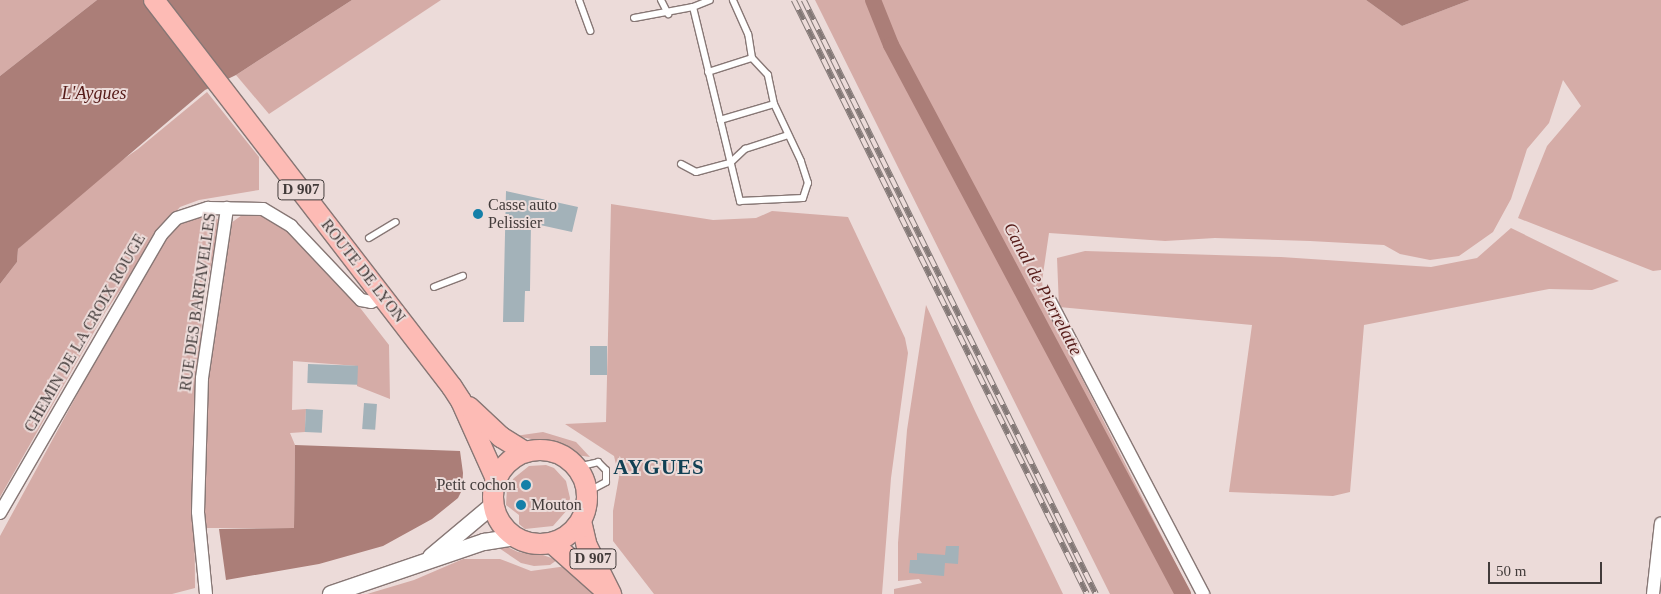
<!DOCTYPE html>
<html>
<head>
<meta charset="utf-8">
<style>
  body { margin:0 }
  #map { position:relative; width:1661px; height:594px; overflow:hidden; background:#ecdbd9; font-family:"Times New Roman",serif }
  div>[style] { position:absolute }
  .green>* { inset:0; background:#d5aca7 }
  .water>* { inset:0; background:#ab7e78 }
  .canal>* { height:16px; margin:-8px; padding:0 8px; transform-origin:8px; border-radius:8px; background:#ab7e78 }
  .building>* { inset:0; background:#a3b2b9; transform-origin:0 0 }
  .roads { filter:drop-shadow(1px 0 #877775) drop-shadow(-1px 0 #877775) drop-shadow(0 1px #877775) drop-shadow(0 -1px #877775) }
  .service>* { height:6px; margin:-3px; padding:0 3px; transform-origin:3px; border-radius:3px; background:#fff }
  .minor>* { height:12px; margin:-6px; padding:0 6px; transform-origin:6px; border-radius:6px; background:#fff }
  .tertiary>* { height:16px; margin:-8px; padding:0 8px; transform-origin:8px; border-radius:8px; background:#fff }
  .primary>* { height:20px; margin:-10px; padding:0 10px; transform-origin:10px; border-radius:10px; background:#fdbbb5 }
  .primary>.ring { margin:-10px; padding:0; box-sizing:content-box; background:none; border:20px solid #fdbbb5; border-radius:50% }
  .rail>* { height:5.5px; margin-top:-2.75px; transform-origin:0; background:repeating-linear-gradient(90deg,#ecdbd9 0 11px,#847977 0 22px); box-sizing:border-box; border-block:1px solid #847977 }
  .dots>* { width:14px; height:14px; translate:-50% -50%; box-sizing:border-box; border:2px solid #ecdbd9; border-radius:50% }
  span { translate:-50% -50%; white-space:nowrap; text-align:center; line-height:1.15; -webkit-text-stroke:4px #ecdbd9; paint-order:stroke }
  .shield-label span { padding:1px 4px; background:#ecdbd9; border:1px solid; border-radius:4px; -webkit-text-stroke-width:0 }
  .shield-label { font-size:15px; color:#423b3a; font-weight:700 }
  .poi-label { font-size:16px; color:#423b3a }
  .left { translate:0 -50%; text-align:left }
  .right { translate:-100% -50%; text-align:right }
  .street-label { font-size:16px; color:#423b3a }
  .water-label { font-size:18px; color:#561b18; font-style:italic }
  .district-label { font-size:21px; color:#114054; font-weight:700; letter-spacing:1px }
  .scale { position:absolute; left:1488px; top:562px; width:114px; height:22px; box-sizing:border-box; border:2px solid #423b3a; border-top:0; padding-left:6px; font-size:15px; line-height:18px; white-space:nowrap; color:#423b3a; -webkit-text-stroke:4px #ecdbd9; paint-order:stroke }
</style>
</head>
<body>
<div id="map">
  <div class="green">
    <div style="clip-path:polygon(0 0,97px 0,0 76px)"></div>
    <div style="clip-path:polygon(352px 0,441px 0,269px 114px,236px 75px)"></div>
    <div style="clip-path:polygon(815px 0,1366px 0,1402px 26px,1470px 0,1661px 0,1661px 270px,1653px 271px,1518px 218px,1547px 146px,1581px 106px,1563px 80px,1549px 123px,1527px 149px,1511px 199px,1493px 232px,1459px 256px,1430px 260px,1400px 254px,1384px 245px,1310px 241px,1215px 238px,1165px 241px,1049px 233px,1042px 281px,1045px 305px,1191px 594px,1110px 594px)"></div>
    <div style="clip-path:polygon(207px 92px,259px 157px,259px 190px,199px 200px,180px 207px,164px 226px,106px 311px,0 497px,0 284px,17px 262px,18px 249px,105px 172px,138px 149px)"></div>
    <div style="clip-path:polygon(611px 204px,713px 220px,756px 218px,772px 211px,848px 217px,905px 338px,908px 353px,891px 478px,882px 594px,654px 594px,613px 541px,613px 511px,619px 477px,614px 456px,565px 424px,606px 422px)"></div>
    <div style="clip-path:polygon(249px 210px,279px 221px,347px 291px,389px 345px,390px 399px,357px 386px,357px 366px,293px 361px,292px 410px,306px 409px,305px 432px,290px 433px,295px 445px,294px 528px,205px 528px,202px 444px,208px 376px,231px 223px)"></div>
    <div style="clip-path:polygon(210px 214px,220px 221px,203px 305px,197px 392px,194px 457px,195px 588px,172px 594px,0 594px,0 536px,145px 270px,169px 233px,182px 221px)"></div>
    <div style="clip-path:polygon(1511px 228px,1619px 281px,1592px 290px,1549px 289px,1364px 325px,1350px 492px,1333px 496px,1229px 492px,1252px 325px,1059px 307px,1057px 258px,1085px 251px,1281px 257px,1431px 267px,1477px 258px)"></div>
    <div style="clip-path:polygon(926px 305px,975px 411px,1063px 594px,894px 594px,894px 589px,922px 583px,919px 579px,898px 581px,898px 543px,907px 430px)"></div>
    <div style="clip-path:polygon(543px 432px,576px 442px,590px 457px,576px 455px,553px 443px,515px 436px)"></div>
    <div style="clip-path:polygon(546px 465px,554px 468px,566px 481px,570px 498px,568px 509px,553px 526px,525px 529px,519px 524px,519px 515px,506px 505px,507px 488px,514px 478px,529px 466px)"></div>
    <div style="clip-path:polygon(503px 545px,518px 552px,543px 555px,557px 560px,550px 565px,534px 566px,521px 563px,499px 548px)"></div>
    <div style="clip-path:polygon(463px 559px,500px 559px,531px 571px,567px 566px,593px 594px,367px 594px,414px 580px)"></div>
  </div>
  <div class="water">
    <div style="clip-path:polygon(97px 0,352px 0,236px 75px,205px 90px,18px 249px,17px 262px,0 284px,0 76px)"></div>
    <div style="clip-path:polygon(1366px 0,1470px 0,1402px 26px)"></div>
    <div style="clip-path:polygon(295px 445px,460px 451px,463px 473px,462px 490px,458px 498px,432px 519px,383px 546px,319px 564px,226px 580px,219px 529px,294px 528px)"></div>
  </div>
  <div class="canal">
    <div style="left:873px;top:0;width:48px;rotate:68.2deg"></div>
    <div style="left:891px;top:45px;width:622px;rotate:61.99deg"></div>
  </div>
  <div class="building">
    <div style="clip-path:polygon(506px 191px,578px 207px,572px 232px,531px 223px,530px 291px,525px 291px,524px 322px,503px 322px)"></div>
    <div style="left:590px;top:346px;width:17px;height:29px"></div>
    <div style="left:308px;top:364px;width:50px;height:19px;rotate:2deg"></div>
    <div style="left:364px;top:403px;width:13px;height:26px;rotate:4deg"></div>
    <div style="left:306px;top:409px;width:17px;height:23px;rotate:3deg"></div>
    <div style="clip-path:polygon(946px 546px,959px 546px,958px 564px,945px 563px,944px 576px,909px 573px,910px 560px,917px 560px,917px 553px,945px 555px)"></div>
  </div>
  <div class="roads">
    <div class="service">
      <div style="left:579px;top:0;width:33px;rotate:70deg"></div>
      <div style="left:661px;top:0;width:16px;rotate:63deg"></div>
      <div style="left:693px;top:7px;width:18px;rotate:-22deg"></div>
      <div style="left:634px;top:18px;width:60px;rotate:-10.6deg"></div>
      <div style="left:693px;top:7px;width:200px;rotate:76.4deg"></div>
      <div style="left:740px;top:201px;width:63px;rotate:-2.7deg"></div>
      <div style="left:803px;top:198px;width:16px;rotate:-72deg"></div>
      <div style="left:808px;top:183px;width:23px;rotate:-108deg"></div>
      <div style="left:801px;top:161px;width:63px;rotate:-115.3deg"></div>
      <div style="left:774px;top:104px;width:30px;rotate:-102deg"></div>
      <div style="left:768px;top:75px;width:23px;rotate:-133deg"></div>
      <div style="left:752px;top:58px;width:24px;rotate:-99deg"></div>
      <div style="left:748px;top:34px;width:37px;rotate:-114deg"></div>
      <div style="left:708px;top:72px;width:46px;rotate:-17.7deg"></div>
      <div style="left:720px;top:120px;width:56px;rotate:-16.5deg"></div>
      <div style="left:681px;top:164px;width:17px;rotate:28deg"></div>
      <div style="left:696px;top:172px;width:35px;rotate:-15deg"></div>
      <div style="left:730px;top:163px;width:21px;rotate:-43deg"></div>
      <div style="left:745px;top:149px;width:45px;rotate:-18deg"></div>
      <div style="left:369px;top:238px;width:31px;rotate:-31deg"></div>
      <div style="left:434px;top:287px;width:31px;rotate:-21deg"></div>
      <div style="left:577px;top:467px;width:22px;rotate:-13deg"></div>
      <div style="left:598px;top:462px;width:11px;rotate:45deg"></div>
      <div style="left:606px;top:470px;width:12px;rotate:90deg"></div>
      <div style="left:606px;top:482px;width:21px;rotate:152deg"></div>
    </div>
    <div class="minor">
      <div style="left:1050px;top:301px;width:331px;rotate:62.4deg"></div>
      <div style="left:0;top:513px;width:321px;rotate:-59.9deg"></div>
      <div style="left:161px;top:235px;width:23px;rotate:-47deg"></div>
      <div style="left:177px;top:218px;width:33px;rotate:-18deg"></div>
      <div style="left:208px;top:208px;width:55px;rotate:1deg"></div>
      <div style="left:263px;top:209px;width:33px;rotate:31deg"></div>
      <div style="left:291px;top:226px;width:102px;rotate:46.6deg"></div>
      <div style="left:361px;top:300px;width:10px;rotate:11deg"></div>
      <div style="left:371px;top:302px;width:13px;rotate:-23deg"></div>
      <div style="left:206px;top:594px;width:82px;rotate:-95.6deg"></div>
      <div style="left:198px;top:512px;width:134px;rotate:-88.3deg"></div>
      <div style="left:202px;top:378px;width:172px;rotate:-81.6deg"></div>
      <div style="left:1653px;top:594px;width:71px;rotate:-83.6deg"></div>
    </div>
    <div class="tertiary">
      <div style="left:431px;top:557px;width:81px;rotate:-40deg"></div>
      <div style="left:331px;top:594px;width:162px;rotate:-18.8deg"></div>
      <div style="left:484px;top:542px;width:30px;rotate:-9deg"></div>
    </div>
    <div class="primary">
      <div style="left:154px;top:0;width:488px;rotate:52.4deg"></div>
      <div style="left:452px;top:387px;width:17px;rotate:57deg"></div>
      <div style="left:461px;top:401px;width:85px;rotate:65.8deg"></div>
      <div style="left:469px;top:407px;width:44px;rotate:43.2deg"></div>
      <div style="left:501px;top:437px;width:28px;rotate:32deg"></div>
      <div class="ring" style="left:493px;top:450px;width:74px;height:74px"></div>
      <div style="left:581px;top:521px;width:26px;rotate:77deg"></div>
      <div style="left:587px;top:546px;width:54px;rotate:63.4deg"></div>
      <div style="left:552px;top:543px;width:74px;rotate:41.7deg"></div>
    </div>
  </div>
  <div class="rail">
    <div style="left:794px;top:0;width:662px;rotate:63.74deg"></div>
    <div style="left:804px;top:0;width:662px;rotate:63.82deg"></div>
  </div>
  <div class="dots">
    <div style="left:478px;top:214px;background:#147fa8"></div>
    <div style="left:526px;top:485px;background:#147fa8"></div>
    <div style="left:521px;top:505px;background:#147fa8"></div>
  </div>
  <div class="shield-label">
    <span style="left:301px;top:190px">D 907</span>
    <span style="left:593px;top:559px">D 907</span>
  </div>
  <div class="poi-label">
    <span class="left" style="left:488px;top:214px">Casse auto<br>Pelissier</span>
    <span class="right" style="left:516px;top:485px">Petit cochon</span>
    <span class="left" style="left:531px;top:505px">Mouton</span>
  </div>
  <div class="street-label">
    <span style="left:363px;top:271px;rotate:52deg">ROUTE DE LYON</span>
    <span style="left:198px;top:302px;rotate:-82deg">RUE DES BARTAVELLES</span>
    <span style="left:85px;top:333px;rotate:-60deg">CHEMIN DE LA CROIX ROUGE</span>
  </div>
  <div class="water-label">
    <span style="left:94px;top:93px">L'Aygues</span>
    <span style="left:1043px;top:289px;rotate:62deg">Canal de Pierrelatte</span>
  </div>
  <div class="district-label">
    <span style="left:659px;top:467px">AYGUES</span>
  </div>
  <div class="scale">50 m</div>
</div>
</body>
</html>
